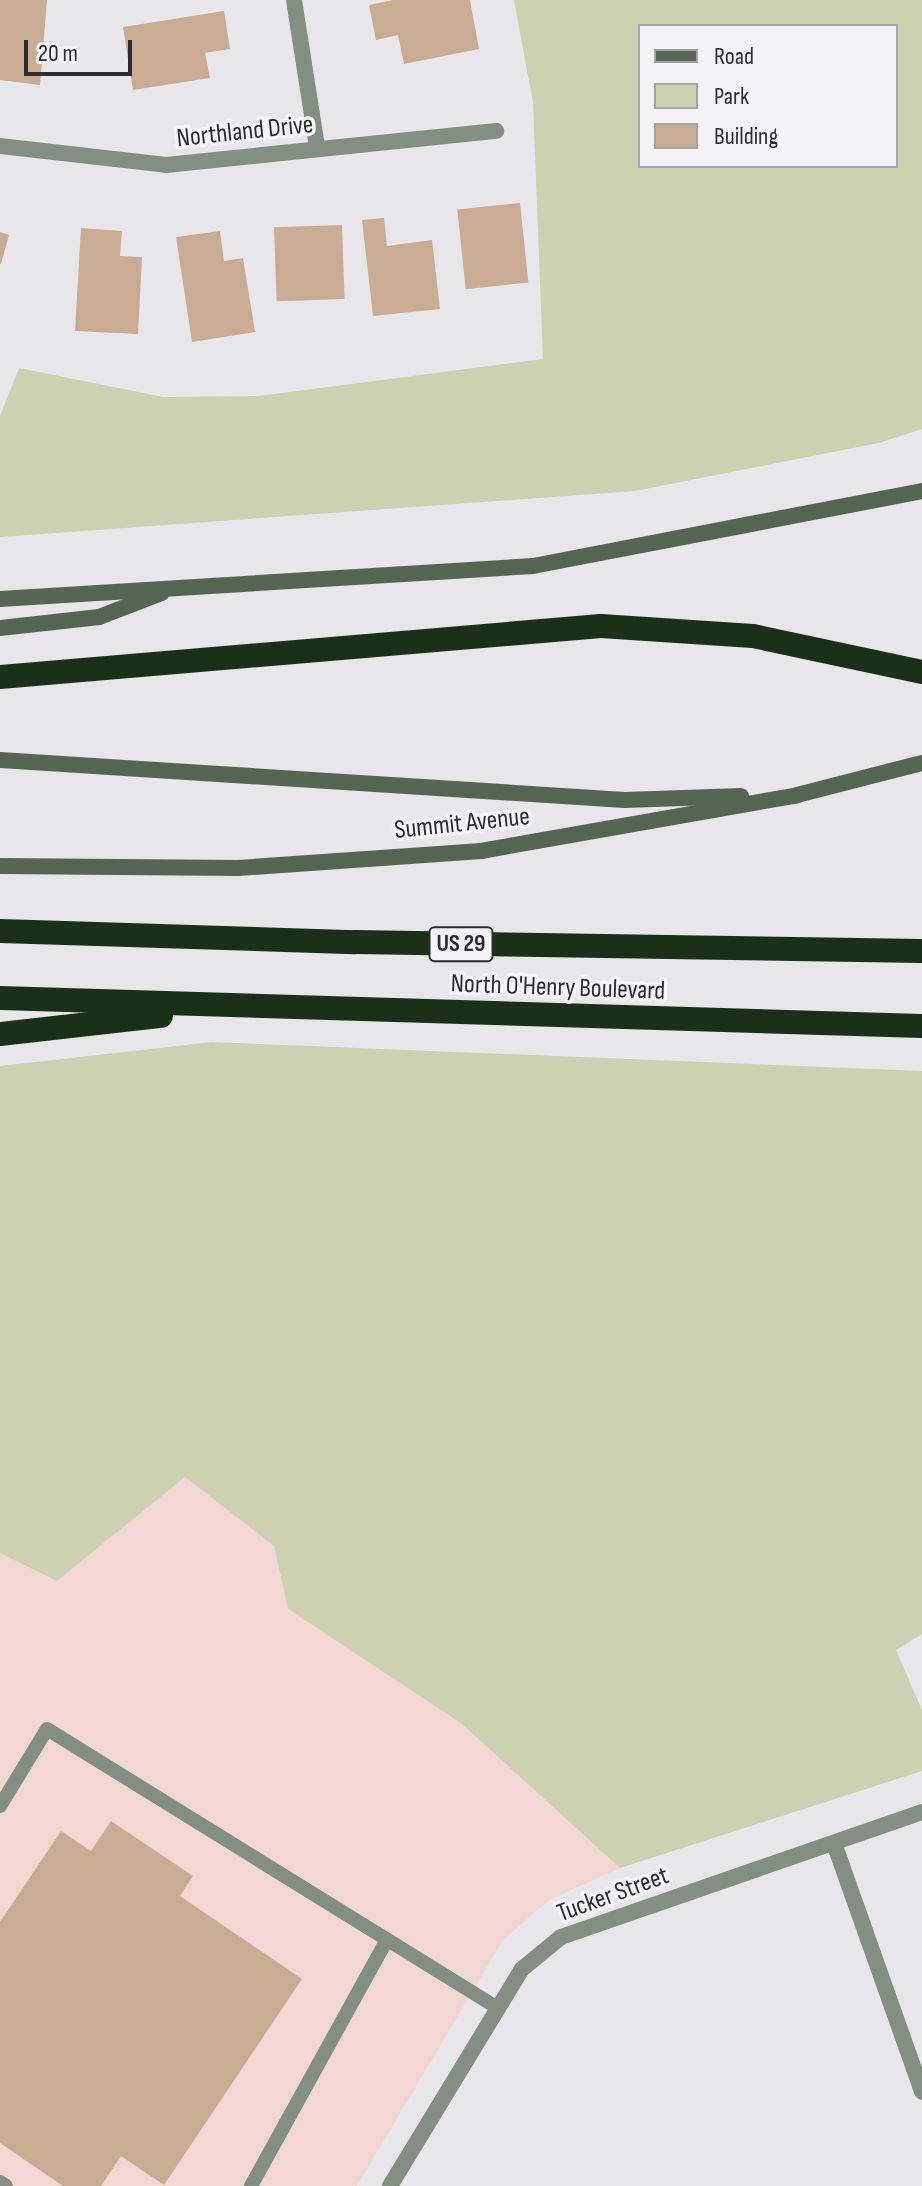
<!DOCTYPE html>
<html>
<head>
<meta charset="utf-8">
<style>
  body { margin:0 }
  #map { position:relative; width:922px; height:2186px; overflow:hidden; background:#e9e6eb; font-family:"Sofia Sans Condensed",sans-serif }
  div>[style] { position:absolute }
  .industrial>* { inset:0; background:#f1d6d3 }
  .green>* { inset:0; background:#cdd1b2 }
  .building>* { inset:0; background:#caab93; transform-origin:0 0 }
  .service>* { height:14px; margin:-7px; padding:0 7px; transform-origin:7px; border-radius:7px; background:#848f83 }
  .minor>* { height:16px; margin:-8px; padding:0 8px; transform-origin:8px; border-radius:8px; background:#848f83 }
  .secondary>* { height:16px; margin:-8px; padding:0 8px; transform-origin:8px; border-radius:8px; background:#556554 }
  .motorway>* { height:24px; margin:-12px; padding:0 12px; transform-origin:12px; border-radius:12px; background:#1a3019 }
  span { translate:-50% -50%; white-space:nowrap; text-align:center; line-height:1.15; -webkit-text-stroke:7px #f6f3f8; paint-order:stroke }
  .shield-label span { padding:2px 6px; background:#f6f3f8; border:2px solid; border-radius:6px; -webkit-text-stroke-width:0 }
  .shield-label { font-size:24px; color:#2c2b2d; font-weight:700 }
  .street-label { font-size:26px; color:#2c2b2d }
  .legend { position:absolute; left:638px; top:24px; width:260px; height:144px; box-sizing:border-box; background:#f6f3f8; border:2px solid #a5a3a7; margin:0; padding:10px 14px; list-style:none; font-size:24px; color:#2c2b2d }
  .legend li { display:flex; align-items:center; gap:16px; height:40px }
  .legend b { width:40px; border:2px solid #a5a3a7 }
  .scale { position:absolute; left:24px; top:40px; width:108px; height:36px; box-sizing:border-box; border:4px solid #2c2b2d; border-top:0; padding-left:10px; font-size:24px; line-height:28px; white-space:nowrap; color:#2c2b2d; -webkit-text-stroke:6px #f6f3f8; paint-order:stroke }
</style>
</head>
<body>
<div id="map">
  <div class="industrial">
    <div style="clip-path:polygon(185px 1477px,274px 1546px,288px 1609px,462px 1724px,620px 1868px,549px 1900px,503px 1940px,357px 2186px,0 2186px,0 1553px,58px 1580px)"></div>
  </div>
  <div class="green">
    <div style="clip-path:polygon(evenodd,514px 0,922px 0,922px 429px,879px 443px,635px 491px,0 537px,0 416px,19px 368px,163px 397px,259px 396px,543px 359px,533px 103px,514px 0,896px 26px,896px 166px,640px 166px,640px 26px,896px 26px)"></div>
    <div style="clip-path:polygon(212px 1042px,922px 1071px,922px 1634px,896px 1650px,922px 1710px,922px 1771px,620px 1868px,462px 1724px,288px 1609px,274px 1546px,185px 1477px,57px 1581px,0 1553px,0 1066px)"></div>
  </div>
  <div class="building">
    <div style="clip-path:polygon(0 0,47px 0,40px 85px,0 80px)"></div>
    <div style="clip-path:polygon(393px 0,470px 0,479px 49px,404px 64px,398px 35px,376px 40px,369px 5px)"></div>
    <div style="clip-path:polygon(224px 11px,230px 49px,205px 53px,210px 78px,133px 90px,123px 27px)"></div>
    <div style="left:520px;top:203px;width:80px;height:63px;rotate:84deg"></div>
    <div style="clip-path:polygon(384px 218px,387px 246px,432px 240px,440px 309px,373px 316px,362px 220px)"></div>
    <div style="left:342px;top:225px;width:74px;height:68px;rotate:88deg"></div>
    <div style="clip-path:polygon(81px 228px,122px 231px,120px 256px,142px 257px,138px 334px,75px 331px)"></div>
    <div style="clip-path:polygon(220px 231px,224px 261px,243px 258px,255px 332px,192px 342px,176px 237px)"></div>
    <div style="clip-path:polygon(0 232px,9px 235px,1px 264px,0 264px)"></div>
    <div style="clip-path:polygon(111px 1821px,193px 1876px,180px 1896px,302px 1979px,164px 2185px,121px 2156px,101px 2186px,63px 2186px,0 2143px,0 1922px,61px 1831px,91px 1851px)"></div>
  </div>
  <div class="service">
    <div style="left:0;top:1806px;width:90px;rotate:-58.6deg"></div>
    <div style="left:47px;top:1729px;width:528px;rotate:31.76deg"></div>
    <div style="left:0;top:2182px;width:7px;rotate:34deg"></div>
    <div style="left:251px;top:2186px;width:281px;rotate:-61.1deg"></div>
  </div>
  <div class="minor">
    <div style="left:294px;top:0;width:149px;rotate:81.1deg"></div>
    <div style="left:0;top:146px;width:167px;rotate:6.5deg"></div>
    <div style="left:166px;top:165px;width:332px;rotate:-5.9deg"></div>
    <div style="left:834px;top:1843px;width:264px;rotate:70.5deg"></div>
    <div style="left:390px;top:2186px;width:254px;rotate:-58.7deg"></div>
    <div style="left:522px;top:1969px;width:50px;rotate:-39.4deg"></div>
    <div style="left:561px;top:1937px;width:382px;rotate:-19.1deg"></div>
  </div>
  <div class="secondary">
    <div style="left:0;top:599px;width:534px;rotate:-3.54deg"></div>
    <div style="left:533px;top:566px;width:396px;rotate:-10.9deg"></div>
    <div style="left:0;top:628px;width:100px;rotate:-6.3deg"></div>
    <div style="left:99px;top:617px;width:67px;rotate:-20.9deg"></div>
    <div style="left:0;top:760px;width:626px;rotate:3.66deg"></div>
    <div style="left:625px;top:800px;width:116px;rotate:-2deg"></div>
    <div style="left:0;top:866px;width:238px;rotate:0.5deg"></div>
    <div style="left:238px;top:868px;width:244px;rotate:-4deg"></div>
    <div style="left:481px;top:851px;width:321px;rotate:-10deg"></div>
    <div style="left:797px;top:795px;width:129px;rotate:-14.4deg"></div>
  </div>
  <div class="motorway">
    <div style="left:0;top:677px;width:603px;rotate:-4.85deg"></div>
    <div style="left:601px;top:626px;width:152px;rotate:3.8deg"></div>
    <div style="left:753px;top:636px;width:173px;rotate:12deg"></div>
    <div style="left:0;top:931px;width:355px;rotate:1.8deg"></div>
    <div style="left:355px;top:942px;width:567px;rotate:0.91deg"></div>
    <div style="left:0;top:998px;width:922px;rotate:1.74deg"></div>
    <div style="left:0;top:1034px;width:162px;rotate:-6.4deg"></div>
  </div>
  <div class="shield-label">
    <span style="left:461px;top:944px">US 29</span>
  </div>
  <div class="street-label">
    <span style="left:245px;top:132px;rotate:-6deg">Northland Drive</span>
    <span style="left:462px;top:824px;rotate:-6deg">Summit Avenue</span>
    <span style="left:558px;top:988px;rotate:2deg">North O'Henry Boulevard</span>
    <span style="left:613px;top:1895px;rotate:-20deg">Tucker Street</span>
  </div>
  <ul class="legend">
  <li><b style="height:10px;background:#556554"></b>Road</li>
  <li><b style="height:22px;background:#cdd1b2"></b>Park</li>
  <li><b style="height:22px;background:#caab93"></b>Building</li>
  </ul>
  <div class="scale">20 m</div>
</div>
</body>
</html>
